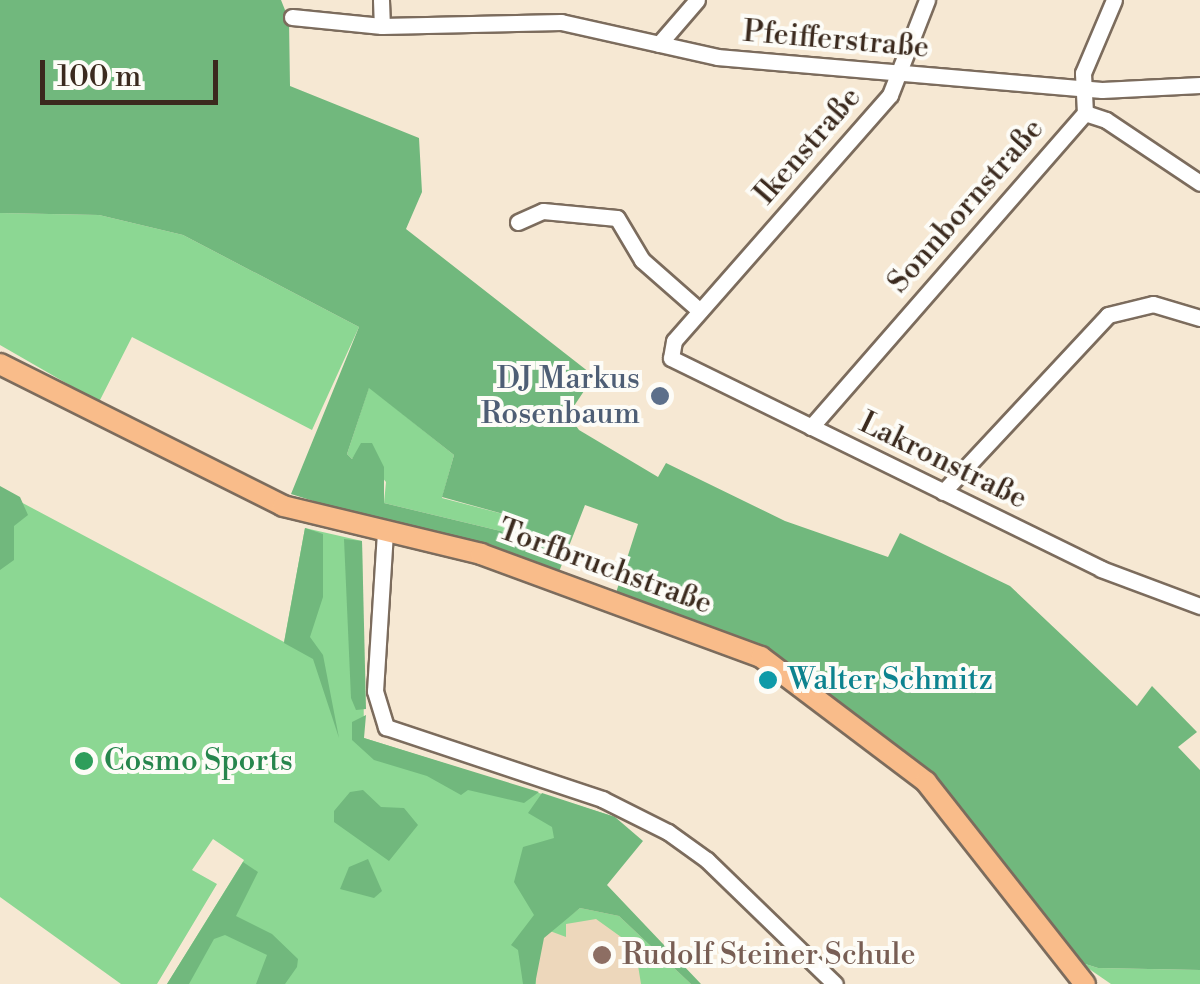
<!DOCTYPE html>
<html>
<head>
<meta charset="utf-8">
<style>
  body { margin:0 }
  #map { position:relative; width:1200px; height:984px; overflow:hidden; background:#f6e8d3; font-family:"Libre Bodoni",serif }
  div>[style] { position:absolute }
  .built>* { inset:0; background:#edd7bb }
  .green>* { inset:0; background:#8cd793 }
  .forest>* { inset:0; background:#71b87d }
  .roads { filter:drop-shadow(2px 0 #7c6c5d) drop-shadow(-2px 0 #7c6c5d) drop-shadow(0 2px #7c6c5d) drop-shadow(0 -2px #7c6c5d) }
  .minor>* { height:15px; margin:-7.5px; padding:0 7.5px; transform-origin:7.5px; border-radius:7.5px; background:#fff }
  .major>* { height:20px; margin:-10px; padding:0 10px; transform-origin:10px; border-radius:10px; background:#f9bc8a }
  .dots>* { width:28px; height:28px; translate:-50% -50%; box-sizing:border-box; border:5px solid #fdfcf7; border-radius:50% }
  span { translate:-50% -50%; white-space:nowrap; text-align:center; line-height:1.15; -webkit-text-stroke:8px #fdfcf7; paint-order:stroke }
  .street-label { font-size:30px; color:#3b2a1e }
  .service-label { font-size:30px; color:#4e5e75 }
  .right { translate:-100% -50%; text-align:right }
  .culture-label { font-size:30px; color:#0d838f }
  .left { translate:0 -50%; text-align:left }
  .leisure-label { font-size:30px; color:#27864d }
  .education-label { font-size:30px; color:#785e54 }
  .scale { position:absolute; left:40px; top:60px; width:178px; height:45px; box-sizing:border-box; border:5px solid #3b2a1e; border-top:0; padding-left:12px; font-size:30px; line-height:35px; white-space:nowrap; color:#3b2a1e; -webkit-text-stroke:8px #fdfcf7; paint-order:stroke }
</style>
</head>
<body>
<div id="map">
  <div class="built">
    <div style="clip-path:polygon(607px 894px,697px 984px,536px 984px,536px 919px)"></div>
  </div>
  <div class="green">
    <div style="clip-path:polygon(0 213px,99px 215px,183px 235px,359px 327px,312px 430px,132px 337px,99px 402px,0 345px)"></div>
    <div style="clip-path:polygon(369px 387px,454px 455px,442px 498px,507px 515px,519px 524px,513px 534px,384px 503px,386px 482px,359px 450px,352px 459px,347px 454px)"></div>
    <div style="clip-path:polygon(0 498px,17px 500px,284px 642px,305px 528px,362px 541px,364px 738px,615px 817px,536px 919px,536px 984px,167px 984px,244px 860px,213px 839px,192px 870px,217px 884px,157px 984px,121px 984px,0 897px)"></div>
    <div style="clip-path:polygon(580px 908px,619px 916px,691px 984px,641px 984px,635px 947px,596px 919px,566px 924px,566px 937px,550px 931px)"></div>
    <div style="clip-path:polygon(1079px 962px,1098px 968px,1200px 970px,1200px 984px,1111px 984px)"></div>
  </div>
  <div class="forest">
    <div style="clip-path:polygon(evenodd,0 0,281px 0,289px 20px,290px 86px,419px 138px,422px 192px,406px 229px,594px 376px,568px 415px,579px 430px,658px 477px,666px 463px,785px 521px,888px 557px,900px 533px,1010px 586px,1137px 706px,1152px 686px,1197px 732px,1178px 747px,1200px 770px,1200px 970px,1098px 968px,1079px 962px,937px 781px,753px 645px,614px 599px,638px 524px,585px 505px,557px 577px,291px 494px,359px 327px,183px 235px,99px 215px,0 213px,0 0,369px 388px,454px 455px,442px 497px,507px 515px,519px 524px,513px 534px,384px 503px,384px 467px,372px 443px,361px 443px,352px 459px,347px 454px,369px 388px)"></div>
    <div style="clip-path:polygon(0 486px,20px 497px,28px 515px,14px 526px,14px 560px,0 570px)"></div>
    <div style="clip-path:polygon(305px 528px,323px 534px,323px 597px,310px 637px,323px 655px,339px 738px,313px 659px,284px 643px)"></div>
    <div style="clip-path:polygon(344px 539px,362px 541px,366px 709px,356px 710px,351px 698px)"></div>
    <div style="clip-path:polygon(366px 715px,364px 738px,539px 792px,524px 803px,468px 790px,461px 795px,427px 776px,374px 760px,352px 740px,352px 722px)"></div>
    <div style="clip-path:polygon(363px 790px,381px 807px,404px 808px,418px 825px,389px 861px,334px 822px,334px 811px,350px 792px)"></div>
    <div style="clip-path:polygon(542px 793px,615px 817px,643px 841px,607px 885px,701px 984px,691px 984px,619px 916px,580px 908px,544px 938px,535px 984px,523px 984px,518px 950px,511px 945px,534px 915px,514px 882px,523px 847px,554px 838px,552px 827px,528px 813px)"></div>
    <div style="clip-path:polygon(368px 859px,382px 891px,374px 898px,340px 889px,349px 867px)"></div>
    <div style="clip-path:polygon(243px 862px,258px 872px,236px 916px,272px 934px,298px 959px,297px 967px,285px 984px,256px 984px,267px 955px,225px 935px,214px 939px,189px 984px,167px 984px)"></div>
  </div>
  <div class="roads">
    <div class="minor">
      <div style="left:381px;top:0;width:26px;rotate:88deg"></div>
      <div style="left:927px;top:0;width:102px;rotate:111.3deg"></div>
      <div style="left:890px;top:95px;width:327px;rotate:131.3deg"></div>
      <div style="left:674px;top:341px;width:17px;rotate:100deg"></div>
      <div style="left:671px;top:358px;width:479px;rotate:26.1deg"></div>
      <div style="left:1101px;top:569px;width:106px;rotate:20.5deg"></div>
      <div style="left:292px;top:17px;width:90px;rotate:5.7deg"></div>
      <div style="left:382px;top:26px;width:179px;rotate:-1.3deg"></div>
      <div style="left:561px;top:22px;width:160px;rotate:12.6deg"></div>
      <div style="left:717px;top:57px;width:386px;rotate:4.9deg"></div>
      <div style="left:1102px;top:90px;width:98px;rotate:-2.9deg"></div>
      <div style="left:659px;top:44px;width:58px;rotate:-49.2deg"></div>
      <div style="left:1085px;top:113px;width:22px;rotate:18deg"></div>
      <div style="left:1106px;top:120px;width:113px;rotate:33.8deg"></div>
      <div style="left:1085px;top:113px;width:40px;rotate:-92.9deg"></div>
      <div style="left:1083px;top:73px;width:79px;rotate:-67deg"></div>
      <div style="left:518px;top:222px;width:27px;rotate:-24deg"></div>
      <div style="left:543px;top:211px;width:74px;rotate:5.4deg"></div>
      <div style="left:617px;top:218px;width:49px;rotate:59.2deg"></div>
      <div style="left:642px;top:260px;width:77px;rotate:41.3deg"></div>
      <div style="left:811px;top:427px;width:417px;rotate:-48.9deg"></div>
      <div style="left:943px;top:492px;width:242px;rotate:-47deg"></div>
      <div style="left:1108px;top:315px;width:46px;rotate:-13.7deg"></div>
      <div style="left:1153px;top:304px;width:49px;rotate:16.6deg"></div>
      <div style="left:385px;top:532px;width:159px;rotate:93.6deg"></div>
      <div style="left:375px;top:691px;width:38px;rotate:73deg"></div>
      <div style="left:386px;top:727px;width:228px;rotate:18.4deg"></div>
      <div style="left:602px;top:799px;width:74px;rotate:26.6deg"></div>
      <div style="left:668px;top:832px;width:48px;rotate:35.7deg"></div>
      <div style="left:707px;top:860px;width:178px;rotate:44.1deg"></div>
    </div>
    <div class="major">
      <div style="left:0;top:364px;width:317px;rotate:26.6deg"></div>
      <div style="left:283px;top:506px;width:204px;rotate:13.6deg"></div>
      <div style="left:481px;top:554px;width:298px;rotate:20.2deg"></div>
      <div style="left:761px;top:657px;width:207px;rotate:37.1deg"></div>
      <div style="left:926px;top:782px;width:257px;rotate:51.8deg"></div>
    </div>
  </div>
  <div class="dots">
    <div style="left:660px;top:396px;background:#5c6f8a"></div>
    <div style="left:768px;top:680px;background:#0f9aa8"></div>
    <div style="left:84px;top:761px;background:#2e9e5b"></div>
    <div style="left:602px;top:955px;background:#8d6e63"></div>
  </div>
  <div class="street-label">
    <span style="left:836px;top:40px;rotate:5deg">Pfeifferstraße</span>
    <span style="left:808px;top:146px;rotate:-49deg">Ikenstraße</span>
    <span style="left:966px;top:206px;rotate:-49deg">Sonnbornstraße</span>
    <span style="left:943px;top:461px;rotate:26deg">Lakronstraße</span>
    <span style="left:605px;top:567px;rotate:20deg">Torfbruchstraße</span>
  </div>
  <div class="service-label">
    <span class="right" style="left:640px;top:396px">DJ Markus<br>Rosenbaum</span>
  </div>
  <div class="culture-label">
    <span class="left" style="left:788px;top:680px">Walter Schmitz</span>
  </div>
  <div class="leisure-label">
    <span class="left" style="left:104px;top:761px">Cosmo Sports</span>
  </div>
  <div class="education-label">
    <span class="left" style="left:622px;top:955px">Rudolf Steiner Schule</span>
  </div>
  <div class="scale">100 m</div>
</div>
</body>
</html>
